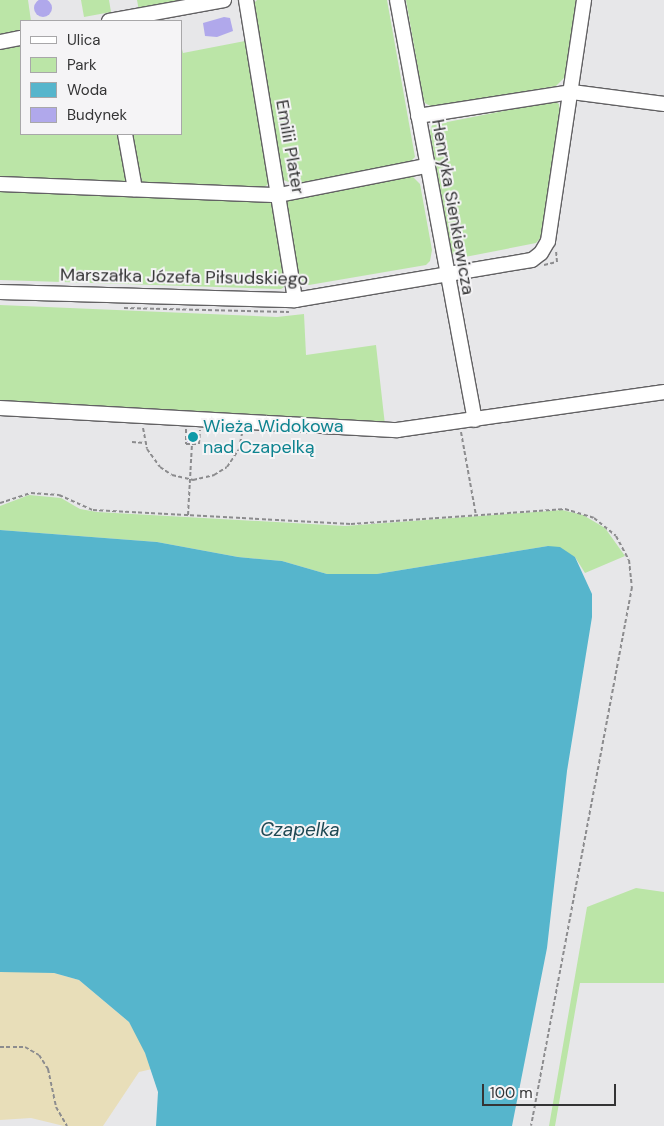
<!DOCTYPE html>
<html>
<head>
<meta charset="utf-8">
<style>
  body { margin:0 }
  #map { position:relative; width:664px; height:1126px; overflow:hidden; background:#e7e7e9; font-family:"DM Sans",sans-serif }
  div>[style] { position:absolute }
  .green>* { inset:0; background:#bbe5a7 }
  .sand>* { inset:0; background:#e8deb9 }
  .water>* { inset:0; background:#56b5cc }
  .building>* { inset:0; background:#b0a8eb; transform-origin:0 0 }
  .round { border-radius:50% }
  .path>* { height:2px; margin-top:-1px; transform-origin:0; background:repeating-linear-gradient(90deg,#8c8c8e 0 4px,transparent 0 6.5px) }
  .roads { filter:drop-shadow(1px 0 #626163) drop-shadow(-1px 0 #626163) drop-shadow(0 1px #626163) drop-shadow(0 -1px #626163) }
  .minor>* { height:14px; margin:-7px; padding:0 7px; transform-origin:7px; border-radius:7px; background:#fff }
  .dots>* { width:14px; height:14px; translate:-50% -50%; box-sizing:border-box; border:2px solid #f5f4f6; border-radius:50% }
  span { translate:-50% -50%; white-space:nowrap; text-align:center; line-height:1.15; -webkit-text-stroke:4px #f5f4f6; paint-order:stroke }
  .street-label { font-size:18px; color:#343435 }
  .culture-label { font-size:18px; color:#0d838f }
  .left { translate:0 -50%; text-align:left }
  .water-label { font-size:19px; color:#1f4954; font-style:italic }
  .legend { position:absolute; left:20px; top:20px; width:162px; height:115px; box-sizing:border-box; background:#f5f4f6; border:1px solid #a8a7a9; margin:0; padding:6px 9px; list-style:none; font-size:15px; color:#343435 }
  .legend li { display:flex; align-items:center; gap:10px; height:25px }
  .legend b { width:25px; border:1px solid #a8a7a9 }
  .scale { position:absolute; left:482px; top:1084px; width:134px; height:22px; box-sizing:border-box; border:2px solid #343435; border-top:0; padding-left:6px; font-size:15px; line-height:18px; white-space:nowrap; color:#343435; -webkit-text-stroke:4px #f5f4f6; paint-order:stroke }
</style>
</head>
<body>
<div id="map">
  <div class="green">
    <div style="clip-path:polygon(0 0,28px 0,31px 21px,21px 21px,21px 32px,0 36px)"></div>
    <div style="clip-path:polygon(81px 0,109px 0,111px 12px,84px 17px)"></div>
    <div style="clip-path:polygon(137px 0,201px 0,139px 11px)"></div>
    <div style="clip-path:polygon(257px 0,387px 0,415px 157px,409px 163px,296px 185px,281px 179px,253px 4px)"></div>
    <div style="clip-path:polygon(406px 0,576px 0,566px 76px,556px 86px,432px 107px,425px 103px,423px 97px)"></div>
    <div style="clip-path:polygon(239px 4px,271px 182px,263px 188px,143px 184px,130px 134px,181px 134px,181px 45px,183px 53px,245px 41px)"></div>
    <div style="clip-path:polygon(21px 43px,21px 134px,121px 134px,128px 174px,125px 181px,110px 183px,0 179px,0 46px)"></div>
    <div style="clip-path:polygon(554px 101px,559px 104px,560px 113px,542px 236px,536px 243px,460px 258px,452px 253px,430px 132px,432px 125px)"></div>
    <div style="clip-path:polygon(411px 175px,420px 184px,432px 250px,430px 261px,426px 265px,309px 285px,299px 282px,286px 206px,288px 198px)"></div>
    <div style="clip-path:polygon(0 187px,270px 197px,275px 203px,289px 284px,281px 289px,0 280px)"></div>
    <div style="clip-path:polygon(0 305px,277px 317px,304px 314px,306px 355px,376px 345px,385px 425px,5px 404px,0 400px)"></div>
    <div style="clip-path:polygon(29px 495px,61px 498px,80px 509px,97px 512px,345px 526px,562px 510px,583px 515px,605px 528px,625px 556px,585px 573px,575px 557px,548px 546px,377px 574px,327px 574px,282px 561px,238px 557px,157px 542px,0 530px,0 506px)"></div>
    <div style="clip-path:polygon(636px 888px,664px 892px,664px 983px,580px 983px,555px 1126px,549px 1126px,587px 907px)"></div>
  </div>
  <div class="sand">
    <div style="clip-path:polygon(28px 971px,54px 973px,79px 980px,129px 1022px,138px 1037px,152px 1069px,139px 1072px,103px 1126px,64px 1126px,31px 1118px,0 1120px,0 972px)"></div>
  </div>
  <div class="water">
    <div style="clip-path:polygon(0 530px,157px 542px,238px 557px,282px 561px,327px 574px,377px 574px,548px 546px,560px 547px,575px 557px,592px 594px,592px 617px,567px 771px,547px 948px,512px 1126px,156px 1126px,158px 1092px,145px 1053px,129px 1022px,79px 980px,54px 973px,0 972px)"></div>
  </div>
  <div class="building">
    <div class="round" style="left:34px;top:-1px;width:18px;height:18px"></div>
    <div style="clip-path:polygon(224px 17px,230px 18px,233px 31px,217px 37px,205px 36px,203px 23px)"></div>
    <div style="left:188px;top:432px;width:9px;height:10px;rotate:6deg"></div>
  </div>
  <div class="path">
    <div style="left:544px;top:265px;width:13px;rotate:-13deg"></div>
    <div style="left:557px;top:262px;width:12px;rotate:-95deg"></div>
    <div style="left:124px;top:308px;width:165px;rotate:1.4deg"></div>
    <div style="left:143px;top:428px;width:21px;rotate:79deg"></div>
    <div style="left:147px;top:449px;width:22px;rotate:54deg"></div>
    <div style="left:160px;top:467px;width:14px;rotate:34deg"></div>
    <div style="left:172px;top:475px;width:22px;rotate:13deg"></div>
    <div style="left:193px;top:480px;width:22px;rotate:-13deg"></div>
    <div style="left:214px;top:475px;width:15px;rotate:-32deg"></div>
    <div style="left:227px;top:467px;width:22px;rotate:-56deg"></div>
    <div style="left:239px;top:449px;width:16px;rotate:-79deg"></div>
    <div style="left:186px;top:429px;width:15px;rotate:90deg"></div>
    <div style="left:186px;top:444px;width:13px"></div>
    <div style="left:199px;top:444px;width:14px;rotate:-86deg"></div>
    <div style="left:461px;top:432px;width:84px;rotate:79.8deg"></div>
    <div style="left:132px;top:442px;width:13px;rotate:4deg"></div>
    <div style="left:0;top:503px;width:33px;rotate:-18deg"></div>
    <div style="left:31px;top:493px;width:28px;rotate:4deg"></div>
    <div style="left:59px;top:495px;width:37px;rotate:24deg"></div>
    <div style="left:93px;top:510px;width:258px;rotate:3.1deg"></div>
    <div style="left:351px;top:524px;width:215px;rotate:-4deg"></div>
    <div style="left:565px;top:509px;width:30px;rotate:17deg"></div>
    <div style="left:594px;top:518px;width:28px;rotate:39deg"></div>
    <div style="left:616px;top:536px;width:27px;rotate:62deg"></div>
    <div style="left:629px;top:560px;width:27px;rotate:84deg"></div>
    <div style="left:632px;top:587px;width:548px;rotate:100.61deg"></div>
    <div style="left:188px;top:515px;width:71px;rotate:-86.8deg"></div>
    <div style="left:0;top:1047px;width:25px"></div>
    <div style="left:25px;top:1047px;width:16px;rotate:30deg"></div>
    <div style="left:39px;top:1055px;width:17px;rotate:57deg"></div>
    <div style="left:48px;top:1069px;width:39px;rotate:78deg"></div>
    <div style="left:56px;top:1107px;width:22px;rotate:60deg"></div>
  </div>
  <div class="roads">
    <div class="minor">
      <div style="left:246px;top:0;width:304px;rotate:80.7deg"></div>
      <div style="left:397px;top:0;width:427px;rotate:79.5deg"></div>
      <div style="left:109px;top:21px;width:117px;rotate:-10.3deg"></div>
      <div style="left:0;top:42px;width:21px;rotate:-11deg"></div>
      <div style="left:418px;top:116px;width:156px;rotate:-8.9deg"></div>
      <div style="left:572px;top:92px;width:93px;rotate:7.4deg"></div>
      <div style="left:125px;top:134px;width:56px;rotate:79.7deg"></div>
      <div style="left:0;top:184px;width:279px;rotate:2.3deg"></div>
      <div style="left:279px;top:195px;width:150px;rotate:-11.2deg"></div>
      <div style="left:0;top:292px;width:295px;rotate:1.6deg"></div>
      <div style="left:295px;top:300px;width:240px;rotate:-9.6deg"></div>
      <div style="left:532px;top:260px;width:11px;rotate:-38deg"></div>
      <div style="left:541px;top:253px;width:14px;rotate:-60deg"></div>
      <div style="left:548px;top:241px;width:244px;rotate:-81.5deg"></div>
      <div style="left:0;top:408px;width:398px;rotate:3.2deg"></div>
      <div style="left:397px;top:430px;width:270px;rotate:-8.1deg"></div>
    </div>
  </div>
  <div class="dots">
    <div style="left:193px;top:437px;background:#0f9aa8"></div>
  </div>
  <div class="street-label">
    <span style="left:290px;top:147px;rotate:80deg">Emilii Plater</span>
    <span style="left:453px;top:207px;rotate:80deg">Henryka Sienkiewicza</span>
    <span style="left:184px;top:277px;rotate:1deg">Marszałka Józefa Piłsudskiego</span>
  </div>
  <div class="culture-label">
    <span class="left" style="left:203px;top:437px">Wieża Widokowa<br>nad Czapelką</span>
  </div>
  <div class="water-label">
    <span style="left:300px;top:830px">Czapelka</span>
  </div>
  <ul class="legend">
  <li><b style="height:6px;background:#fff"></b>Ulica</li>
  <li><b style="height:14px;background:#bbe5a7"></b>Park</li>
  <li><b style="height:14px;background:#56b5cc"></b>Woda</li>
  <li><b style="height:14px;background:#b0a8eb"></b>Budynek</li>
  </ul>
  <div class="scale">100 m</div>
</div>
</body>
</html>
